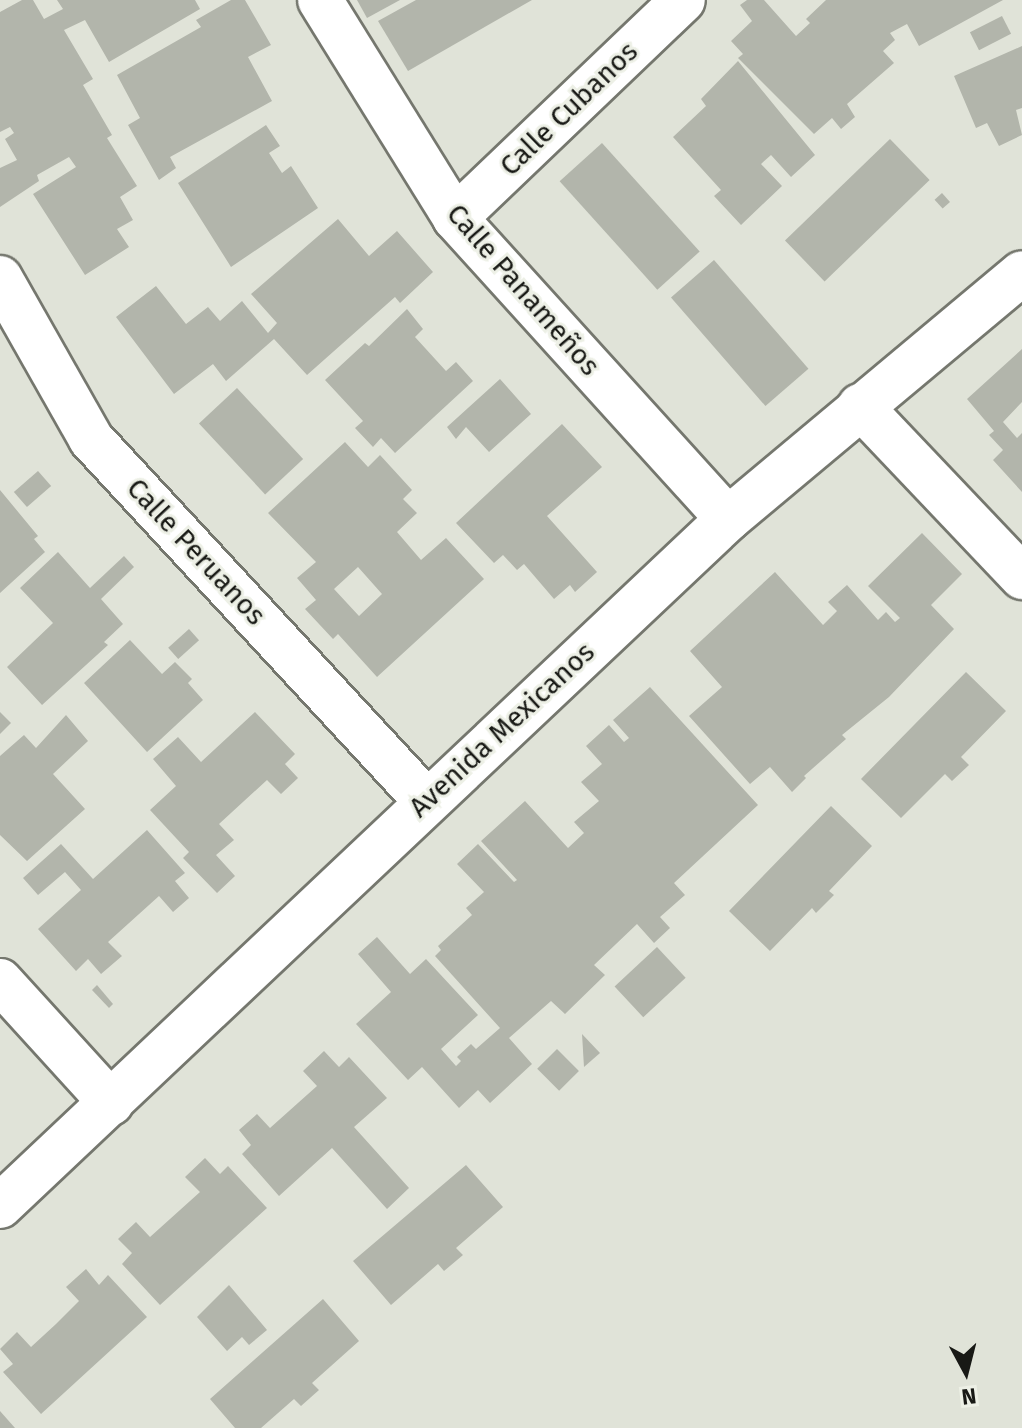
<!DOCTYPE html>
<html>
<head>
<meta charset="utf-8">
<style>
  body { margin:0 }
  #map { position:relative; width:1022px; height:1428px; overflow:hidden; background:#e0e3d8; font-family:"Fira Sans",sans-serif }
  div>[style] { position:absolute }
  .building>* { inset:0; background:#b2b5ab; transform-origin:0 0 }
  .roads { filter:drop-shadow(2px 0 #75776e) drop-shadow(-2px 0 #75776e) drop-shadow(0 2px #75776e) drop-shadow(0 -2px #75776e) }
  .minor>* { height:44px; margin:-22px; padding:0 22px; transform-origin:22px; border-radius:22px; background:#fff }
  span { translate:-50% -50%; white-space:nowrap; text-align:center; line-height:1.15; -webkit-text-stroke:6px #edf0e6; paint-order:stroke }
  .street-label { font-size:28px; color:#181915 }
  .north { position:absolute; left:926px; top:1332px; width:80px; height:80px; -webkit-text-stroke:6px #edf0e6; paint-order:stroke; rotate:173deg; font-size:22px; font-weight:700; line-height:32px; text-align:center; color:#181915 }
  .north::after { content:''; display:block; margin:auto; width:28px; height:36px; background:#181915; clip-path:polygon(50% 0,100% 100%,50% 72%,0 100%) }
</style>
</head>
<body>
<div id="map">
  <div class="building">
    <div style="clip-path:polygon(22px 0,33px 0,44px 19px,63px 9px,57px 0,195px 0,200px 9px,109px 62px,85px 20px,64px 30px,93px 79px,83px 85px,112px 135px,107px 138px,137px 186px,120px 197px,133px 220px,117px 229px,129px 247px,85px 275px,33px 194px,76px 167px,69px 157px,37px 175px,39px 181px,0 207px,0 168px,17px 160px,5px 139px,14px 133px,10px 127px,0 132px,0 12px)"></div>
    <div style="clip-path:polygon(231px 0,245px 0,271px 45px,248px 57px,272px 101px,170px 157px,176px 168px,159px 180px,128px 125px,140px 118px,117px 75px,201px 27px,196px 20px)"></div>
    <div style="clip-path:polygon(357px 0,400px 0,367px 18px)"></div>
    <div style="clip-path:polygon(416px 0,532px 0,408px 71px,378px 21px)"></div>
    <div style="clip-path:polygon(747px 0,764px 0,796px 36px,810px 23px,806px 19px,826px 0,1003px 0,919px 46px,907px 24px,890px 33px,895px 40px,883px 51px,894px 63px,847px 104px,855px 117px,841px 129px,832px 118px,814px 134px,738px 58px,743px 54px,731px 41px,752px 21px,740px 5px)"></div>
    <div style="left:1002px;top:16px;width:20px;height:36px;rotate:63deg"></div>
    <div style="clip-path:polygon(1022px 46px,1022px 108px,1016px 110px,1022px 135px,999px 146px,987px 123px,976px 128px,954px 76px)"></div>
    <div style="clip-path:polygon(738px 61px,815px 155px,791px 177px,771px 155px,761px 164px,782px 186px,741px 225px,714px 196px,721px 190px,673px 137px,706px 106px,701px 99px)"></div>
    <div style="clip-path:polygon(266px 125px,280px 146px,269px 153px,282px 173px,291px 166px,318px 208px,231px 267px,178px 183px)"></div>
    <div style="left:890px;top:139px;width:57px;height:146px;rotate:46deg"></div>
    <div style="left:602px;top:143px;width:146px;height:57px;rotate:48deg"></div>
    <div style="left:942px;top:193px;width:12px;height:10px;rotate:48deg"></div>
    <div style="clip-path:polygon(338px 219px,369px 256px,397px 231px,433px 272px,400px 303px,395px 297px,307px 375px,274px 339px,226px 381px,213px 364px,174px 394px,116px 317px,156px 286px,186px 324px,208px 307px,220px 321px,242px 301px,268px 333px,277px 323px,251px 294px)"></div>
    <div style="left:714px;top:260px;width:144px;height:57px;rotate:49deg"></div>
    <div style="clip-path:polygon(407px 309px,423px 329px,415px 337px,446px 371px,456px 362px,473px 381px,395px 453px,381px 438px,373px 447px,355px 428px,363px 421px,325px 380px,365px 343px,369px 346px)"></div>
    <div style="clip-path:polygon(1022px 349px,1022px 402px,1003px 422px,1017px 438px,1022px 433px,1022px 492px,993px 460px,1003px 450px,989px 435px,994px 431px,967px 399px)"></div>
    <div style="clip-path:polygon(500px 379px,531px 414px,489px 452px,466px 427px,456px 439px,447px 427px)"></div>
    <div style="left:237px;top:388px;width:97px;height:52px;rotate:47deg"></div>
    <div style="clip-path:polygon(562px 424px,602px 467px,547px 516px,597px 572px,575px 592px,570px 585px,554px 599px,524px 564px,517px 570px,503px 555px,494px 563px,456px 523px)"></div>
    <div style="clip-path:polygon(evenodd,345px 442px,368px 467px,380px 455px,412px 490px,403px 499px,417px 513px,397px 532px,421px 560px,446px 538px,484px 579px,377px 677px,338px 634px,333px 639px,305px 609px,316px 600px,297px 578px,316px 562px,268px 513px,345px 442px,358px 567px,382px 594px,359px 616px,334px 589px,358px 567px)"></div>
    <div style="left:38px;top:471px;width:20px;height:32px;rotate:49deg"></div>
    <div style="clip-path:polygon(0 490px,38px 536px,34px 539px,45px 552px,0 593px)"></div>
    <div style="clip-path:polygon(922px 533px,962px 574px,931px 605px,954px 629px,889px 697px,842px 735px,846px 739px,804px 776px,806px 778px,792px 792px,770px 767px,750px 784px,689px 716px,722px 687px,690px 651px,775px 572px,823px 625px,837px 611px,828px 602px,847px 585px,878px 620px,886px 612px,895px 622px,900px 618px,868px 586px)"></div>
    <div style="clip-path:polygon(58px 552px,90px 588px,124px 556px,134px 567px,101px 599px,123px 624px,104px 642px,108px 645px,42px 705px,7px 667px,53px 623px,20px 588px)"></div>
    <div style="left:189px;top:629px;width:15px;height:28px;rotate:48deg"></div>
    <div style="clip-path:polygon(130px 640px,162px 674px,175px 662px,192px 679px,188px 683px,203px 700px,147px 752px,84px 683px)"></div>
    <div style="clip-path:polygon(966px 672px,1006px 711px,961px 757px,969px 765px,952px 781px,945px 774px,901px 818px,861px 779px)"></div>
    <div style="clip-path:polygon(650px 687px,758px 805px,674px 883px,685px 895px,660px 917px,670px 928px,654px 943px,637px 924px,594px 965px,605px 975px,565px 1014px,551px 1001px,509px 1038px,532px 1064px,490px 1103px,478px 1090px,459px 1108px,422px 1067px,408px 1080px,356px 1024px,391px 992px,358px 954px,377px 937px,410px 974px,426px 959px,478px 1015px,441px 1049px,456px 1066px,461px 1061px,457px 1057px,471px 1044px,476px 1049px,500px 1028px,435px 956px,441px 950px,438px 946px,472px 915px,466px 908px,484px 892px,457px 864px,478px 844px,514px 882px,517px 880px,481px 841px,525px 801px,568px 848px,584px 833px,574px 822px,599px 801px,581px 782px,602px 764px,586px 746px,609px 725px,624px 742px,629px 738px,613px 720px)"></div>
    <div style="clip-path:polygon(0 712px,11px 723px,0 734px)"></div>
    <div style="clip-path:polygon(255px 712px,295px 754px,285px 764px,298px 778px,281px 794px,267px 780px,219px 824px,234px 840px,216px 855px,235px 876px,217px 893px,183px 858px,189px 852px,150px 810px,176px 786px,153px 759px,178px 737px,201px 762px)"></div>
    <div style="clip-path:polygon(66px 715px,88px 741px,53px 774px,85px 809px,27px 861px,0 835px,0 756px,24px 735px,36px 748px)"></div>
    <div style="clip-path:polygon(831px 806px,872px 846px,829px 891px,834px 895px,816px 913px,812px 908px,770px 951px,729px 911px)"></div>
    <div style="clip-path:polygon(147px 830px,185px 873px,175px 881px,189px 898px,173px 912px,159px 896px,108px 942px,122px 956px,101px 974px,88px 959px,76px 971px,38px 929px,81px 890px,65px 872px,38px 895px,23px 878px,61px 844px,93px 879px)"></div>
    <div style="left:657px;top:947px;width:42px;height:58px;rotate:47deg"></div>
    <div style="clip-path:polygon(97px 985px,113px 1004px,109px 1008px,92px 990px)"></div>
    <div style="clip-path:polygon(582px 1034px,600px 1053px,584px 1067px)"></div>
    <div style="left:557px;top:1049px;width:31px;height:28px;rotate:45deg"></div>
    <div style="clip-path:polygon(324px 1051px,339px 1067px,349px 1057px,387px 1098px,354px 1127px,409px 1188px,387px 1209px,332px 1148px,279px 1196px,242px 1154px,251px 1145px,239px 1130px,257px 1114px,270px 1128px,317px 1086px,303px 1071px)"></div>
    <div style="clip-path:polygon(205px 1158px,220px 1174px,228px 1166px,267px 1208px,160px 1305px,122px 1264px,132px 1253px,118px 1239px,136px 1222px,150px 1237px,200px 1192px,185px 1177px)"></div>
    <div style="clip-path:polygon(466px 1165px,503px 1207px,456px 1248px,463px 1255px,444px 1271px,438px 1264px,391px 1305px,353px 1261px)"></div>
    <div style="clip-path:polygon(86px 1269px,99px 1285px,108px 1275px,147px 1317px,41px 1414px,3px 1372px,13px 1364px,0 1349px,17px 1332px,31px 1347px,56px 1324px,79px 1301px,66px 1287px)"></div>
    <div style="clip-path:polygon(229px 1285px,267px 1330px,249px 1345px,242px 1337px,227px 1351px,197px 1317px)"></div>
    <div style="clip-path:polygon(323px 1299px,359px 1341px,312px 1383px,319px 1390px,301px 1406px,294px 1399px,261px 1428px,235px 1428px,210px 1399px)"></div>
    <div style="clip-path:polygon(0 1411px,15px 1428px,0 1428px)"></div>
  </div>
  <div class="roads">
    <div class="minor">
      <div style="left:320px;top:0;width:256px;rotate:58.2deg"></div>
      <div style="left:455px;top:218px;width:406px;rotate:47.8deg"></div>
      <div style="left:455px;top:218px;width:315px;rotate:-43.7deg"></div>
      <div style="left:0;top:278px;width:185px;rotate:60.5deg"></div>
      <div style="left:91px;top:439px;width:493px;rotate:47.2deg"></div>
      <div style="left:860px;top:406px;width:236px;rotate:46.5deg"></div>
      <div style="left:0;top:981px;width:165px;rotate:47.7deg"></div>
      <div style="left:0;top:1206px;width:1001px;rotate:-43.34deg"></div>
      <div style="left:728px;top:519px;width:383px;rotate:-39.9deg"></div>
    </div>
  </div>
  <div class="street-label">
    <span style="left:569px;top:109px;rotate:-44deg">Calle Cubanos</span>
    <span style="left:523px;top:290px;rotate:49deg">Calle Panameños</span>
    <span style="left:196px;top:552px;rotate:47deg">Calle Peruanos</span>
    <span style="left:502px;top:730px;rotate:-43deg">Avenida Mexicanos</span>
  </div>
  <div class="north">N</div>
</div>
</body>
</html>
